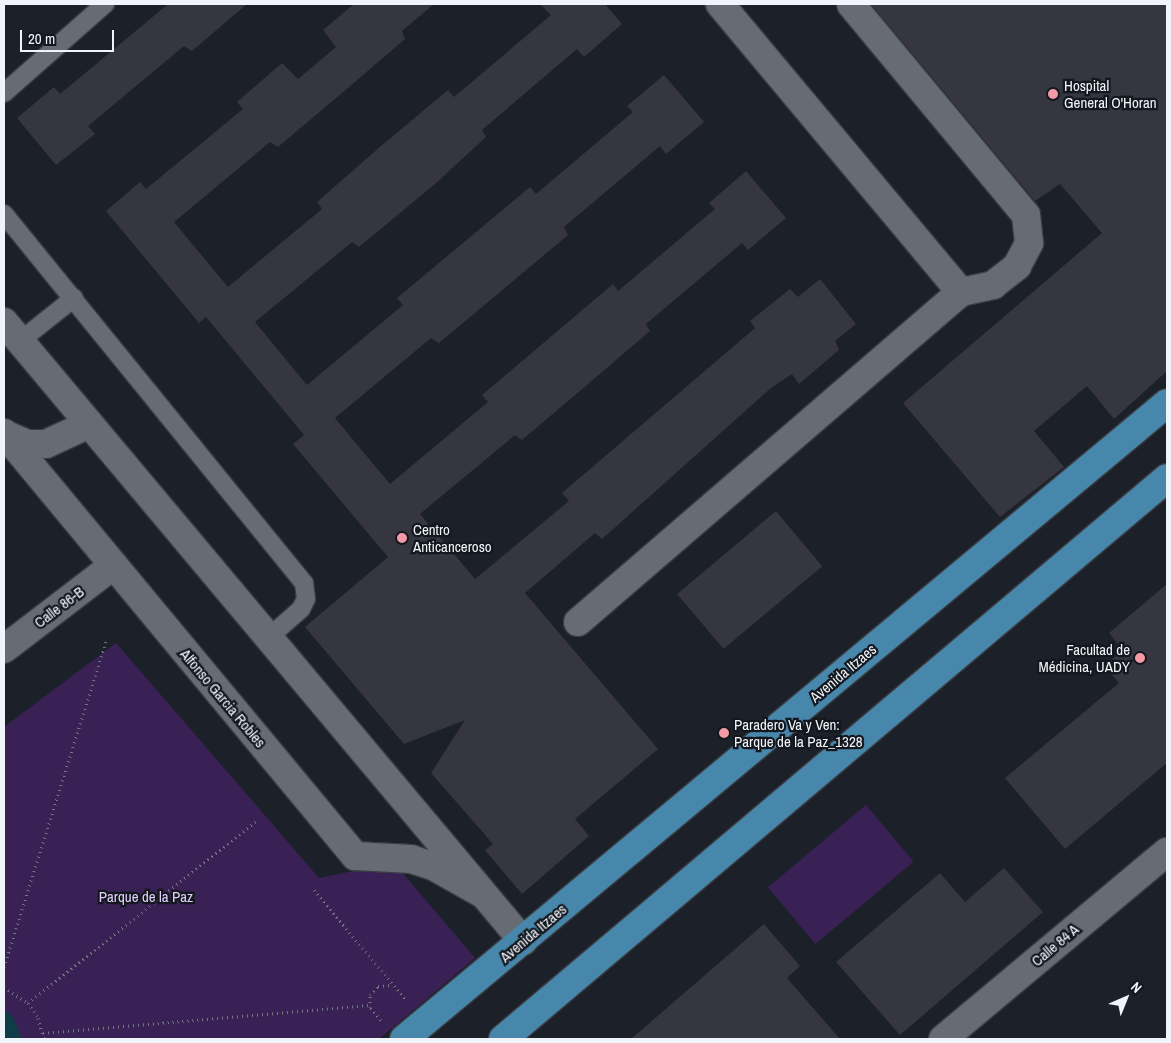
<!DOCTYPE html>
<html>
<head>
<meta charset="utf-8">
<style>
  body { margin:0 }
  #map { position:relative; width:1171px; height:1043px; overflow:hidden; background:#1c2028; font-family:"Archivo Narrow",sans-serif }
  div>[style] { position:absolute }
  .green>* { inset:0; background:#3a2155; transform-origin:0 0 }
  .water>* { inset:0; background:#0f3d46 }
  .building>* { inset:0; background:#35363f; transform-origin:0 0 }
  .path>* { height:3px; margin-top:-1.5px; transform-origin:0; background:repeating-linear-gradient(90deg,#73777e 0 1px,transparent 0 5px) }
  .roads { filter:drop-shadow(1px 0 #3a3d43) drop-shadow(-1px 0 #3a3d43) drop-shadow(0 1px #3a3d43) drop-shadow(0 -1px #3a3d43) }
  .lane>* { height:18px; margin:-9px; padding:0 9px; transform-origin:9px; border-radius:9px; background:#666b74 }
  .street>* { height:28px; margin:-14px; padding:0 14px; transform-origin:14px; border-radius:14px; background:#666b74 }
  .secondary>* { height:28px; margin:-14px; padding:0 14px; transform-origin:14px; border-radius:14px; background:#666b74 }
  .primary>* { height:28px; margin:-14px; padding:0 14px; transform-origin:14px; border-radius:14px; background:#4887ac }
  .dots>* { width:14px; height:14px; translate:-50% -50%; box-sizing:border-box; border:2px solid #13171e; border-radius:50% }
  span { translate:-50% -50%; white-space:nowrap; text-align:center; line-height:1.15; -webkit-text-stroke:4.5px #13171e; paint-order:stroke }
  .poi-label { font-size:15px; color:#f1f4fa }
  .left { translate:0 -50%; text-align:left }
  .right { translate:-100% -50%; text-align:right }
  .street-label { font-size:15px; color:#f1f4fa }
  .park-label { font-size:15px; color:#e1cffb }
  .frame { position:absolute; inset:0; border:5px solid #f1f4fa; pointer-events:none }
  .north { position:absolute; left:1101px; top:973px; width:50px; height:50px; -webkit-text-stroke:4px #13171e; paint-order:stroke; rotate:44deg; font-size:14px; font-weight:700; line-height:20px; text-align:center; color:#f1f4fa }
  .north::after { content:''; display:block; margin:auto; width:18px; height:22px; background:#f1f4fa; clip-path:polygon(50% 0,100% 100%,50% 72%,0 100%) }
  .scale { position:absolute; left:20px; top:30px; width:94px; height:22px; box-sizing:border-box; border:2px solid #f1f4fa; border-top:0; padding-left:6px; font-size:15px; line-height:18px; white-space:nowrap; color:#f1f4fa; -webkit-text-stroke:4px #13171e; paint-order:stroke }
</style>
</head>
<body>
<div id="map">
  <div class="green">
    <div style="clip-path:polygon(116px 643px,319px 878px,368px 868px,400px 870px,475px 958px,379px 1039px,4px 1039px,4px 727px)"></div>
    <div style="left:866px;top:805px;width:74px;height:128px;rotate:50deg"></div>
  </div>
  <div class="water">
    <div style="clip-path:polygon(4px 1009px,13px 1017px,22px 1039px,4px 1039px)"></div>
  </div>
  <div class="building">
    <div style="clip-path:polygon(168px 4px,247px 4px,192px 51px,184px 46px,88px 126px,95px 134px,56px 165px,17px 118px,54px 87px,60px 94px)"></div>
    <div style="clip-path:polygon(354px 4px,434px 4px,402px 31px,405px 39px,342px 93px,278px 147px,270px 142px,174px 222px,228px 287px,322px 209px,317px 202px,381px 146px,448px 90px,454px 97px,551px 15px,540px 4px,605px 4px,622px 24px,584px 57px,577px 49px,482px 130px,486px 137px,435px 184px,359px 247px,352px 242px,255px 322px,307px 385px,403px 305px,397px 298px,530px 187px,536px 194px,633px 112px,627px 106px,664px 75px,704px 122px,666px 154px,660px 146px,564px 227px,568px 235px,500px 292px,439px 343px,431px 338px,335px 418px,390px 484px,488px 402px,482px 395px,613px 284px,618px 291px,715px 209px,709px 203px,746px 171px,786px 218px,748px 250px,742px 243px,646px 324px,650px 331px,581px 390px,522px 440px,515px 435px,420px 514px,475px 579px,569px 501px,562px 493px,755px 328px,750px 321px,790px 289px,798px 297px,820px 279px,856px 324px,835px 341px,839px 350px,799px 384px,792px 374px,771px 388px,602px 539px,595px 533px,525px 593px,658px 749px,575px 819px,589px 836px,522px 894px,485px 850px,493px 844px,431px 773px,465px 720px,404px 744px,305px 627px,388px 557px,293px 444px,304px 435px,206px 317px,199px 323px,106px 211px,140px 182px,146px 189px,243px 109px,237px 102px,282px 63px,298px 79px,336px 47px,323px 30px)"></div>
    <div style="clip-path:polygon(871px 4px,1167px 4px,1167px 371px,1114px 419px,1087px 386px,1034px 431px,1064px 467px,1000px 517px,903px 403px,1102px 233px,1060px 184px,1035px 201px)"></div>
    <div style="left:776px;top:511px;width:72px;height:129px;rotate:50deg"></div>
    <div style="clip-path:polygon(1167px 584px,1167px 763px,1065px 849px,1005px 778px,1119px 683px,1104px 666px,1123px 650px,1109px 633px)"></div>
    <div style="clip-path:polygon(1004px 868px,1043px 912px,900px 1035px,836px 962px,940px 873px,965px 902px)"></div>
    <div style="clip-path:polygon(764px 924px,800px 966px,787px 978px,840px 1039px,631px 1039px)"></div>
  </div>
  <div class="path">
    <div style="left:314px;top:890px;width:142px;rotate:50.1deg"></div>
    <div style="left:4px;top:967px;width:342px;rotate:-72.6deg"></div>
    <div style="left:4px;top:987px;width:29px;rotate:34deg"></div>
    <div style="left:28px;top:1003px;width:18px;rotate:56deg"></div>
    <div style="left:38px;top:1018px;width:22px;rotate:74deg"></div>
    <div style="left:28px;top:1003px;width:292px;rotate:-38.6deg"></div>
    <div style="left:381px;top:1020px;width:17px;rotate:-130deg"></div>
    <div style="left:370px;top:1007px;width:12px;rotate:-90deg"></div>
    <div style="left:370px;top:995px;width:12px;rotate:-48deg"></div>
    <div style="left:378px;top:986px;width:14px;rotate:-4deg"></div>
    <div style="left:43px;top:1033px;width:327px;rotate:-4.9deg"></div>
  </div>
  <div class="roads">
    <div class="lane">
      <div style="left:4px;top:93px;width:135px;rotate:-41.4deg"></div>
      <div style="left:4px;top:214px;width:476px;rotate:50.9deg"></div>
      <div style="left:304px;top:583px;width:16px;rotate:83deg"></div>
      <div style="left:306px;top:599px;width:11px;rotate:117deg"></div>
      <div style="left:301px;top:609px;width:44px;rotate:138.7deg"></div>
      <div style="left:20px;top:341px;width:69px;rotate:-38.5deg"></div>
    </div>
    <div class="street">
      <div style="left:720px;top:4px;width:376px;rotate:50.1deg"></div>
      <div style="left:4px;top:433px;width:550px;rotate:50.31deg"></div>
      <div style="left:355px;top:856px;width:56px;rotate:3.1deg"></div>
      <div style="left:411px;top:859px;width:25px;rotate:18deg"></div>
      <div style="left:435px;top:867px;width:55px;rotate:29.4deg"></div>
      <div style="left:4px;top:434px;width:26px;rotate:23deg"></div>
      <div style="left:28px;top:444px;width:18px"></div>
      <div style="left:46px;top:444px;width:47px;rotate:-24.9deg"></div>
      <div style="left:578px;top:622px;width:506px;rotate:-40.75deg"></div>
      <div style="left:961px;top:292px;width:33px;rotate:-12deg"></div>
      <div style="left:993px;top:285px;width:31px;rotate:-38deg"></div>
      <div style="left:1017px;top:266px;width:26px;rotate:-62deg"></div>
      <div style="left:1029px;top:243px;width:28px;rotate:-96deg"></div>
      <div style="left:1026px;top:215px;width:274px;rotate:-129.7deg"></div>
      <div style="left:4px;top:649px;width:138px;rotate:-37.4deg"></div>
      <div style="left:943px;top:1039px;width:292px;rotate:-39.9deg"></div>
    </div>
    <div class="secondary">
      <div style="left:4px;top:322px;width:808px;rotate:50.02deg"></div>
    </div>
    <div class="primary">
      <div style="left:404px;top:1039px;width:993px;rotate:-39.81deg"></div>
      <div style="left:503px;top:1039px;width:869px;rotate:-40.19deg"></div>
    </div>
  </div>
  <div class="dots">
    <div style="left:1053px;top:94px;background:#f49aa6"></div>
    <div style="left:402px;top:538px;background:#f49aa6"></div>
    <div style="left:1140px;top:658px;background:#f49aa6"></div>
    <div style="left:724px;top:733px;background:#f49aa6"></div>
  </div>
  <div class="poi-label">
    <span class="left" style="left:1064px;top:94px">Hospital<br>General O'Horan</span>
    <span class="left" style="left:413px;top:538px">Centro<br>Anticanceroso</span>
    <span class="right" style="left:1130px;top:658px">Facultad de<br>Médicina, UADY</span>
    <span class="left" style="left:734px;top:733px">Paradero Va y Ven:<br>Parque de la Paz_1328</span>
  </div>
  <div class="street-label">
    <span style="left:59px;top:607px;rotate:-37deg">Calle 86-B</span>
    <span style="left:843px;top:673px;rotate:-40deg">Avenida Itzaes</span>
    <span style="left:223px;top:698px;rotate:50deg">Alfonso Garcia Robles</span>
    <span style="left:533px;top:933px;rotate:-40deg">Avenida Itzaes</span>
    <span style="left:1055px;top:945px;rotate:-40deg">Calle 84 A</span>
  </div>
  <div class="park-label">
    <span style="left:146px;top:897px">Parque de la Paz</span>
  </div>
  <div class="frame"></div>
  <div class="north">N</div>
  <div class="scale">20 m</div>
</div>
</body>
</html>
